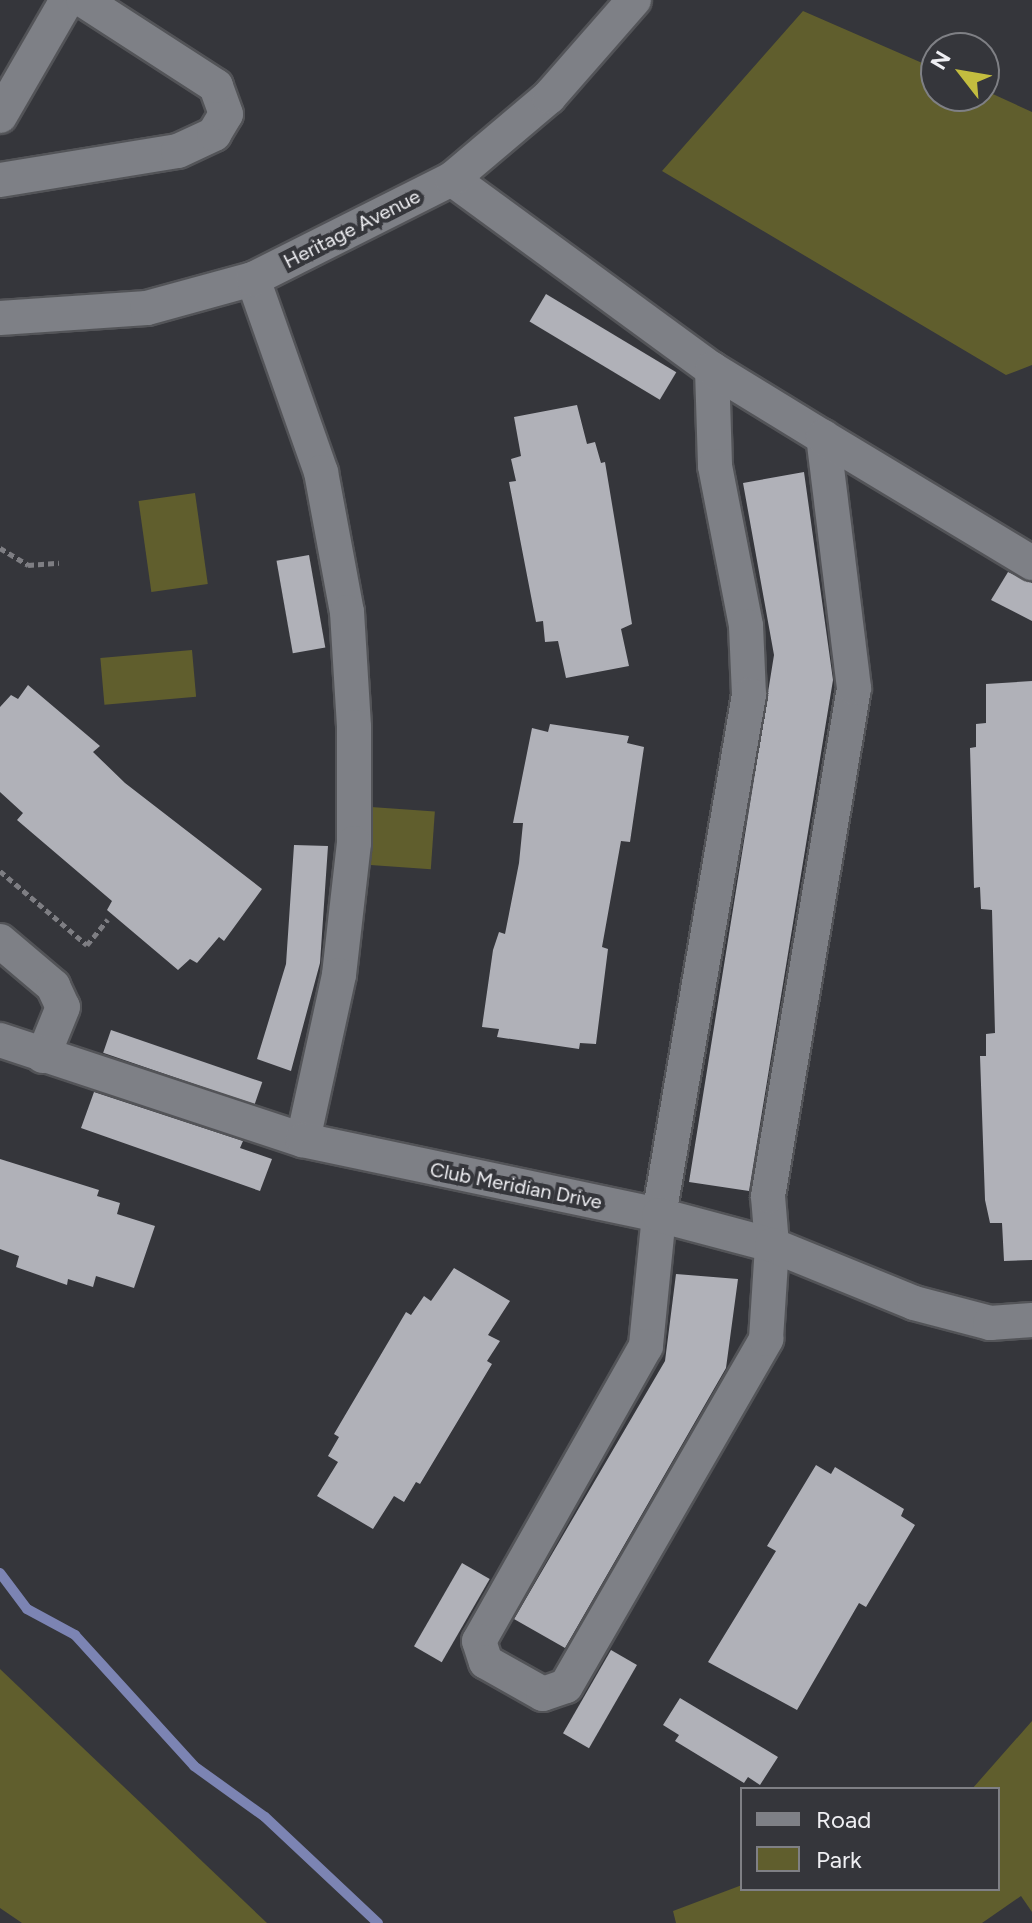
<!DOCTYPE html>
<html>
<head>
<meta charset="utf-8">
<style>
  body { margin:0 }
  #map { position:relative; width:1032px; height:1923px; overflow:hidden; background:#35363b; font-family:Figtree,sans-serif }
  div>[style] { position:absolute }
  .green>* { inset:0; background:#605e2d; transform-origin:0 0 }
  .stream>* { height:10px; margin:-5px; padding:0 5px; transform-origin:5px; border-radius:5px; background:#7c84b3 }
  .building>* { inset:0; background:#b0b1b8; transform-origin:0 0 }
  .path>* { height:5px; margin-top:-2.5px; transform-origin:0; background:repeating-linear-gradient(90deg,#7e7e83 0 6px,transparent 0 10px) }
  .roads { filter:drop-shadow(2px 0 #535458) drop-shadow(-2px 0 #535458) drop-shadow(0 2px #535458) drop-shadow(0 -2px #535458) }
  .minor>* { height:34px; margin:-17px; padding:0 17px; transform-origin:17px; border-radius:17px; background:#7e8086 }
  span { translate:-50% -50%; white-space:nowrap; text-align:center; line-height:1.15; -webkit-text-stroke:8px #35363b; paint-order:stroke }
  .street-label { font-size:20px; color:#efeff3 }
  .legend { position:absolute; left:740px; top:1787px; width:260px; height:104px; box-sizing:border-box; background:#35363b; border:2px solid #7f8085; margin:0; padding:10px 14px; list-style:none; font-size:24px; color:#efeff3 }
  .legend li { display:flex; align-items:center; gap:16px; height:40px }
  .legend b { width:40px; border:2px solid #7f8085 }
  .north { position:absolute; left:920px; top:32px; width:80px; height:80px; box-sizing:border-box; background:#35363b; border:2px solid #7f8085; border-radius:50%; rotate:301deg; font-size:22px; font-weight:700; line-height:32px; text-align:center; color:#efeff3 }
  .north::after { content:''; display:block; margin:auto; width:28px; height:36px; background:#c3bd3f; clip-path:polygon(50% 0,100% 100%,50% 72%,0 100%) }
</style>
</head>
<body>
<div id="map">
  <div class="green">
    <div style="clip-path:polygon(803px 11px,936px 69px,936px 96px,984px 96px,984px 90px,1032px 112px,1032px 365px,1006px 375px,662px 171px)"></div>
    <div style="left:195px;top:493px;width:92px;height:57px;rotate:82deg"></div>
    <div style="left:192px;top:650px;width:47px;height:92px;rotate:85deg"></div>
    <div style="left:371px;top:807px;width:64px;height:58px;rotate:4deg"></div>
    <div style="clip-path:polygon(0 1669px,267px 1923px,22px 1923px,0 1908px)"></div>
    <div style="clip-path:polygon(1032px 1721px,1032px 1912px,1021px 1896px,982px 1923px,676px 1923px,673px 1911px,742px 1885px,998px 1889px,998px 1789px,972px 1789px)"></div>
  </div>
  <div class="stream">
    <div style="left:0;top:1573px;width:45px;rotate:53.1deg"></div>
    <div style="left:27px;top:1609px;width:55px;rotate:28.4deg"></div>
    <div style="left:75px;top:1635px;width:177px;rotate:47.7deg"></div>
    <div style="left:194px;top:1766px;width:87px;rotate:35.7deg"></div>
    <div style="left:265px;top:1817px;width:155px;rotate:43.2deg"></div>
  </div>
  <div class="building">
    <div style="left:546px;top:294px;width:152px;height:32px;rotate:31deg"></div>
    <div style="clip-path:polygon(577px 405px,587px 444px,595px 442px,601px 463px,605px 462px,632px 624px,621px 629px,629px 666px,566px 678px,558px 641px,545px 642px,543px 621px,536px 622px,509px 482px,516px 481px,511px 459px,521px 456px,514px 417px)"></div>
    <div style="clip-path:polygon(804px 472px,833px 680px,749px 1191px,689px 1182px,774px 655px,743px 483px)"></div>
    <div style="left:309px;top:555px;width:94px;height:33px;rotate:80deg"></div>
    <div style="clip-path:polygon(1008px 572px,1032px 583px,1032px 621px,991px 600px)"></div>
    <div style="clip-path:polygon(1032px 681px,1032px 1260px,1004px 1261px,1002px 1223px,990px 1223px,985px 1200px,980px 1056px,986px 1056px,986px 1034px,995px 1033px,992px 910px,981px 909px,980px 887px,974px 888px,970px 748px,976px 747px,976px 724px,986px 723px,986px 684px)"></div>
    <div style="clip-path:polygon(28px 685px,100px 746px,93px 752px,125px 783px,262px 889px,224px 941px,219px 937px,197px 963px,190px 959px,178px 970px,107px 910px,112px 901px,17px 820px,23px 813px,0 792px,0 707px,11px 695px,18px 699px)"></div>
    <div style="clip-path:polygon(550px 724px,629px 736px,627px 743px,644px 747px,630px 842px,621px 841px,602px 947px,608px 949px,596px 1044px,580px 1043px,579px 1049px,497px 1037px,499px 1029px,482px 1027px,493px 950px,499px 932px,505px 934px,519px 863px,523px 823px,513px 823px,532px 728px,548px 732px)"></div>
    <div style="clip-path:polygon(294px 845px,328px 846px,320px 963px,291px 1071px,257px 1059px,286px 964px)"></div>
    <div style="left:111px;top:1030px;width:160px;height:24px;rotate:19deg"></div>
    <div style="clip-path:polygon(94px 1092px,243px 1141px,240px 1148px,272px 1159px,260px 1191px,81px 1128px)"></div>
    <div style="clip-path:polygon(0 1159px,99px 1190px,97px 1196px,120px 1203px,117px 1214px,155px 1226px,134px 1288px,96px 1276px,93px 1287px,68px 1279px,67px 1285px,16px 1267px,19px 1256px,0 1249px)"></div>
    <div style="clip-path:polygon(454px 1268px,510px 1301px,488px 1335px,500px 1341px,487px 1361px,492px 1364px,420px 1484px,416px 1482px,404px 1502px,394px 1496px,373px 1529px,317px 1496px,338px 1462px,328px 1456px,339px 1437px,334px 1434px,406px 1312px,411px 1315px,424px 1296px,431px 1301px)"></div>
    <div style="clip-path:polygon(676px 1274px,738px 1279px,726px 1368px,565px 1648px,514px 1619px,665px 1361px)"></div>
    <div style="clip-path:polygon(816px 1465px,831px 1474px,835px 1467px,904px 1509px,901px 1516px,915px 1525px,866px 1607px,859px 1603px,797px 1710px,708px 1662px,776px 1551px,767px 1546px)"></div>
    <div style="left:462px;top:1563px;width:32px;height:96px;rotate:30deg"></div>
    <div style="left:611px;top:1650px;width:30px;height:96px;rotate:30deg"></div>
    <div style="clip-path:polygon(680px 1698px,778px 1757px,760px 1785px,748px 1777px,744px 1783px,675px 1741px,679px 1735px,663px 1725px)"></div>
  </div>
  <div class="path">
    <div style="left:0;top:548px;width:33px;rotate:31deg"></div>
    <div style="left:28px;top:565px;width:31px;rotate:-4deg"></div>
    <div style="left:0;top:871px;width:114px;rotate:40.4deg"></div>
    <div style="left:87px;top:945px;width:33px;rotate:-51deg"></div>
  </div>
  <div class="roads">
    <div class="minor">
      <div style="left:0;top:116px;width:134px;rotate:-60deg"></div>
      <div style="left:452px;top:179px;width:322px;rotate:36.2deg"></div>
      <div style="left:712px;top:369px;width:97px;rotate:88.2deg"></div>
      <div style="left:715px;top:466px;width:163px;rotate:79deg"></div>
      <div style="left:746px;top:626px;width:69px;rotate:87.5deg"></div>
      <div style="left:749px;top:695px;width:528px;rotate:99.82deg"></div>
      <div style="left:659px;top:1215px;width:132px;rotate:95.7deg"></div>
      <div style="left:646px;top:1346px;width:339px;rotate:119.5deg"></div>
      <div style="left:479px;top:1641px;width:22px;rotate:72deg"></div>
      <div style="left:486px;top:1662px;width:65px;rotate:29.3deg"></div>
      <div style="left:543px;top:1694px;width:24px;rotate:-19deg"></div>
      <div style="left:566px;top:1686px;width:401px;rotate:-60deg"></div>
      <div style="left:766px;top:1339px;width:94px;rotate:-86.3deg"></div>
      <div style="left:772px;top:1245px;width:49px;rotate:-94.7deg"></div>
      <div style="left:768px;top:1196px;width:515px;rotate:-80.39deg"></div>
      <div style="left:854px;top:688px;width:253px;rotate:-97deg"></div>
      <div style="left:823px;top:437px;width:130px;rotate:-148.5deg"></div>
      <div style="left:0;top:180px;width:180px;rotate:-9.3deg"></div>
      <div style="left:178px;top:151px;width:40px;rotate:-25deg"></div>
      <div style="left:214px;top:134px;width:23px;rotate:-59deg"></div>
      <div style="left:226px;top:114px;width:30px;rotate:-110deg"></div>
      <div style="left:216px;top:86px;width:158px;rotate:-147.1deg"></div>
      <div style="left:253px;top:279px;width:205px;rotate:70.6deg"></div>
      <div style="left:321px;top:472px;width:142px;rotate:79.5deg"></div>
      <div style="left:347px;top:612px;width:115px;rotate:86.5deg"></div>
      <div style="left:354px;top:727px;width:116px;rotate:90deg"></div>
      <div style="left:354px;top:843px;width:133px;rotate:96.5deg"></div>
      <div style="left:339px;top:975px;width:169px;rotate:102.3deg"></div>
      <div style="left:0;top:318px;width:147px;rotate:-3.9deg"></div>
      <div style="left:147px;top:308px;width:110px;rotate:-15.3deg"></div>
      <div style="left:253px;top:279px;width:223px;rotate:-26.7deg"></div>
      <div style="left:452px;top:179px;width:127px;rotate:-40.2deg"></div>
      <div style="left:549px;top:97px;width:129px;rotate:-48.8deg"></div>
      <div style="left:823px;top:437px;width:244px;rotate:31.1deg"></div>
      <div style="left:0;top:941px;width:70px;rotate:40.3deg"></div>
      <div style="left:53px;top:986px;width:23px;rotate:65deg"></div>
      <div style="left:63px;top:1007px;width:53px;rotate:112.2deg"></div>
      <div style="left:0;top:1040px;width:319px;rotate:18.3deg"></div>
      <div style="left:303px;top:1140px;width:364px;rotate:11.9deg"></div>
      <div style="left:659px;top:1215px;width:117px;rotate:14.9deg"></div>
      <div style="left:772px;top:1245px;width:153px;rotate:22.2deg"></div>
      <div style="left:914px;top:1303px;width:79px;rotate:14.7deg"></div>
      <div style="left:990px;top:1323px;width:42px;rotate:-4.1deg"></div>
    </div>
  </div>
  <div class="street-label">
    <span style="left:352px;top:229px;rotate:-27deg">Heritage Avenue</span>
    <span style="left:516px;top:1186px;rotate:11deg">Club Meridian Drive</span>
  </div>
  <ul class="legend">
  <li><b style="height:10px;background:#7e8086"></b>Road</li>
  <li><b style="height:22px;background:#605e2d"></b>Park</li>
  </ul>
  <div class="north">N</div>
</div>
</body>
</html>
